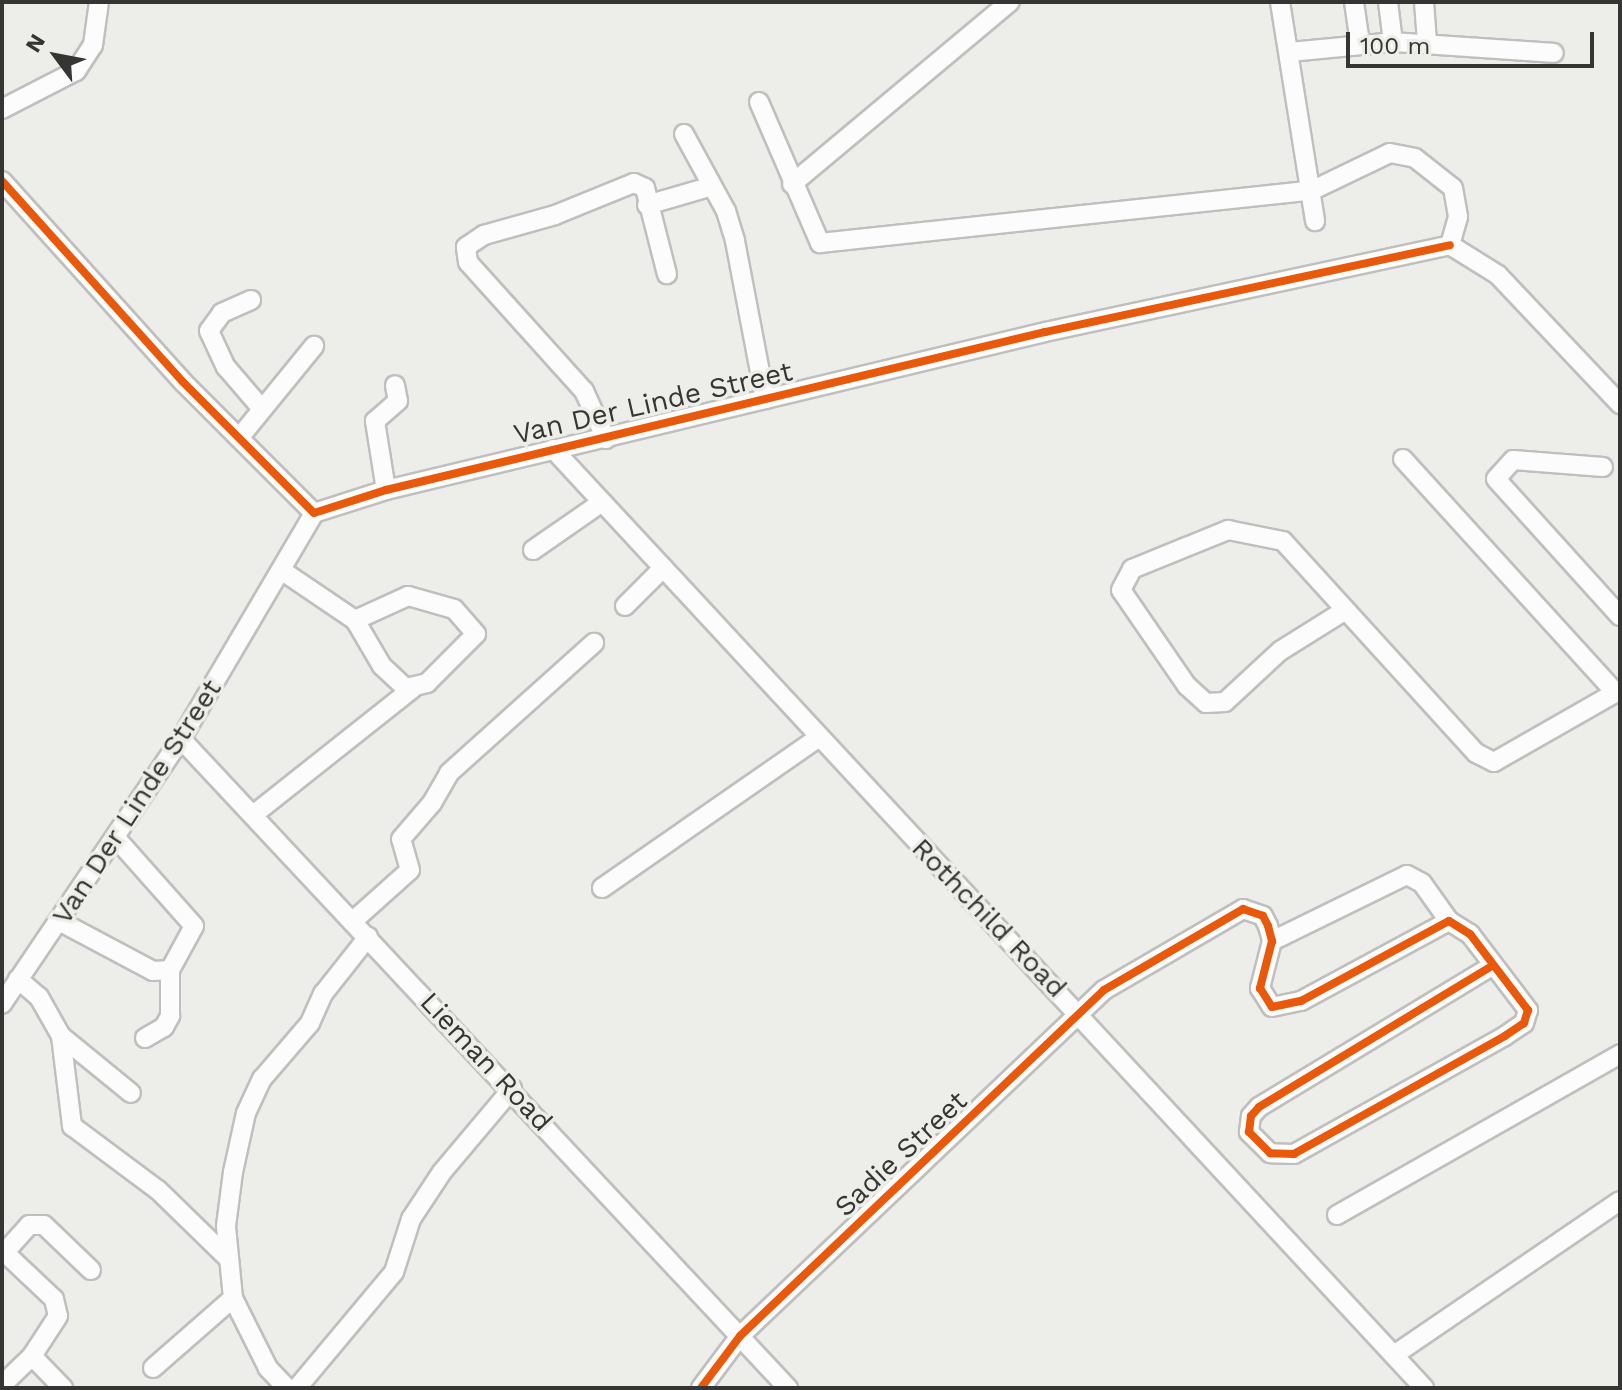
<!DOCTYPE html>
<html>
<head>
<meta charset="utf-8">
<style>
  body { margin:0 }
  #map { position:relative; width:1622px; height:1390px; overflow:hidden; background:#ededea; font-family:"Work Sans",sans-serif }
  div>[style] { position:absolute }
  .roads { filter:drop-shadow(2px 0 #bfbfbd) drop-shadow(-2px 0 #bfbfbd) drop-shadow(0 2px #bfbfbd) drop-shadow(0 -2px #bfbfbd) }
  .minor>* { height:18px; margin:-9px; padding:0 9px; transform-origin:9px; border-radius:9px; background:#fcfcfc }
  .cycleway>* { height:8px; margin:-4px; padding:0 4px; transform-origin:4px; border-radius:4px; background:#e8590c }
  span { translate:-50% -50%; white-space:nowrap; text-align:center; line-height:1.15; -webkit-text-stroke:7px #eeeee9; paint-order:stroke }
  .street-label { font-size:28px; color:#353533 }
  .frame { position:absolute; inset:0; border:4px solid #353533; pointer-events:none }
  .north { position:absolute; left:16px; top:16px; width:80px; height:80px; -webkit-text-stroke:6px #eeeee9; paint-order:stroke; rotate:302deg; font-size:22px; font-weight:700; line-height:32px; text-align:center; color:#353533 }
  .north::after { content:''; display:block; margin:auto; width:28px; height:36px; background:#353533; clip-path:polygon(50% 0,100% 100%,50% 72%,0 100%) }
  .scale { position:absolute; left:1346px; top:32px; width:248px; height:36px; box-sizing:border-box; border:4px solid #353533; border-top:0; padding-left:10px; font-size:24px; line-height:28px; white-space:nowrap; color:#353533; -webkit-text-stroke:6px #eeeee9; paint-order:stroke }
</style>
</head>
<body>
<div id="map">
  <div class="roads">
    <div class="minor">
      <div style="left:1280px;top:2px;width:222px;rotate:80.9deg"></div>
      <div style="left:1354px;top:2px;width:41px;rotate:81.7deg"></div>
      <div style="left:1388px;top:2px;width:40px;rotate:82.9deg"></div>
      <div style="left:1424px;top:2px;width:40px;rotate:85.7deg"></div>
      <div style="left:1290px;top:52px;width:103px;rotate:-5.5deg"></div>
      <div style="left:1393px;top:42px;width:161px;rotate:3.9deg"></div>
      <div style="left:759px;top:102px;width:154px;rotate:66.6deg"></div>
      <div style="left:820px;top:243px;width:496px;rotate:-6.1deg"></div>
      <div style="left:1313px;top:190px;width:85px;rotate:-25.7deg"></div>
      <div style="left:1390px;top:153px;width:25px;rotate:11deg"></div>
      <div style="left:1415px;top:158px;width:48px;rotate:38.3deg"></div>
      <div style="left:1453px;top:188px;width:29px;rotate:80deg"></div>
      <div style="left:1458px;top:217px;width:29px;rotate:106deg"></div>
      <div style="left:2px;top:109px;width:83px;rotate:-27.2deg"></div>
      <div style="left:76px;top:71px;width:31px;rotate:-57deg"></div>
      <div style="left:93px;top:45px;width:43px;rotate:-82.1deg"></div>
      <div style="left:684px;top:134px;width:88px;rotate:61.4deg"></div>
      <div style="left:726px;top:211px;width:31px;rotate:73deg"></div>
      <div style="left:735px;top:241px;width:161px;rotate:79.2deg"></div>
      <div style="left:2px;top:181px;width:270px;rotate:48deg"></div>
      <div style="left:183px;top:382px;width:185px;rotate:45deg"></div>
      <div style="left:314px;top:513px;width:76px;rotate:-17.7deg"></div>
      <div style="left:386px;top:490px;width:678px;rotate:-13.48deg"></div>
      <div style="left:1045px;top:332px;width:414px;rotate:-12.1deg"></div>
      <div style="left:792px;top:184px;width:284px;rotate:-39.9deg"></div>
      <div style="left:647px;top:205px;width:65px;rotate:-16.2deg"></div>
      <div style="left:1450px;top:245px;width:57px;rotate:32deg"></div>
      <div style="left:1498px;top:275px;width:178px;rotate:46.6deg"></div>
      <div style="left:251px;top:300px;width:32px;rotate:156deg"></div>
      <div style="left:222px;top:313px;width:22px;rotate:126deg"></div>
      <div style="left:209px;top:331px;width:40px;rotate:65deg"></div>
      <div style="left:226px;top:367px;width:55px;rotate:49.4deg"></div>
      <div style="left:239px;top:438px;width:119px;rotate:-50.8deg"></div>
      <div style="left:606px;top:439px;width:53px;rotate:-114.6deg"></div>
      <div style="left:584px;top:391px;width:173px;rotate:-132deg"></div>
      <div style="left:468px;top:262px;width:15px;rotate:-98deg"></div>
      <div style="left:466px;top:247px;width:22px;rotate:-34deg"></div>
      <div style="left:484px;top:235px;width:74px;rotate:-15.7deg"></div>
      <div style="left:555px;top:215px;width:85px;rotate:-22.1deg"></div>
      <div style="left:634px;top:183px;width:12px;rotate:24deg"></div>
      <div style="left:645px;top:188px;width:89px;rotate:75.7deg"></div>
      <div style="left:553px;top:449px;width:1281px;rotate:47.15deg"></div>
      <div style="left:1403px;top:459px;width:316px;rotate:47.7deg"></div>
      <div style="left:1603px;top:467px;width:90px;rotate:-175.6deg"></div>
      <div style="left:1513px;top:460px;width:25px;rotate:132deg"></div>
      <div style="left:1496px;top:479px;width:185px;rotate:47.9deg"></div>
      <div style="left:386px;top:490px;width:70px;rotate:-99.1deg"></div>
      <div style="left:375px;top:421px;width:30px;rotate:-41deg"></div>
      <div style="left:398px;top:401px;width:16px;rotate:-101deg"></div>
      <div style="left:533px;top:550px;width:84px;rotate:-34.8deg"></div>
      <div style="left:284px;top:572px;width:86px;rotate:34.1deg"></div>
      <div style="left:355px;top:620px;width:53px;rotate:59.6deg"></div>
      <div style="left:382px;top:666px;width:33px;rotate:43deg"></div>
      <div style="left:406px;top:688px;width:22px;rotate:-13deg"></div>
      <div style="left:427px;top:683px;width:69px;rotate:-45deg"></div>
      <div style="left:476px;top:634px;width:33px;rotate:-131deg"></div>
      <div style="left:454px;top:609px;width:48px;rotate:-164.2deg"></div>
      <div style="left:408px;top:596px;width:58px;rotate:155.6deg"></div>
      <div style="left:625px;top:606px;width:54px;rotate:-45deg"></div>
      <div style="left:1344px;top:611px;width:75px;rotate:148deg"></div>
      <div style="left:1280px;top:651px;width:75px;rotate:137.2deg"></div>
      <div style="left:1225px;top:702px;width:19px;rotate:177deg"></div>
      <div style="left:1206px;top:703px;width:25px;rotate:-138deg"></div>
      <div style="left:1187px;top:686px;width:116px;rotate:-124.5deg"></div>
      <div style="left:1121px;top:590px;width:24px;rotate:-62deg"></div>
      <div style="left:1132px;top:569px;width:104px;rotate:-22.1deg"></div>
      <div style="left:1228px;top:530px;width:56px;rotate:11.3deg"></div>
      <div style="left:1283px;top:541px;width:287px;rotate:47.7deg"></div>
      <div style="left:1476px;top:753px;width:20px;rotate:27deg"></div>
      <div style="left:1494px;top:762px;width:145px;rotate:-29.7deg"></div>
      <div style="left:181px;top:739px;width:889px;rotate:46.92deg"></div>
      <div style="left:253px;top:815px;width:204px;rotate:-38.4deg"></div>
      <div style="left:602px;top:888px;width:264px;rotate:-34.8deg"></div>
      <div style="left:59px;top:921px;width:106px;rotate:28deg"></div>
      <div style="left:153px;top:971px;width:17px;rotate:-3deg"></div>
      <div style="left:170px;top:970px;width:50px;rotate:-61.4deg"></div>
      <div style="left:194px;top:926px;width:119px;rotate:-131.6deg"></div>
      <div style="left:353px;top:921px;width:76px;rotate:-41.8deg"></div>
      <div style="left:410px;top:870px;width:32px;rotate:-106deg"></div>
      <div style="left:401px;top:839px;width:48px;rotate:-49.3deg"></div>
      <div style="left:432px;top:803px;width:34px;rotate:-60deg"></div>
      <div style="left:449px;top:773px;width:195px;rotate:-41.9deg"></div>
      <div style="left:1272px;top:941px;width:150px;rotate:-26.1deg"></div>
      <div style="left:1407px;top:875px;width:17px;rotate:28deg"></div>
      <div style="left:1422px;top:883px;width:47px;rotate:54.6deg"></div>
      <div style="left:18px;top:979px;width:28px;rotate:41deg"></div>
      <div style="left:39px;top:997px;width:45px;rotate:60.6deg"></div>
      <div style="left:61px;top:1036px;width:91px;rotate:83deg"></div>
      <div style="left:72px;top:1126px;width:107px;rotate:36.7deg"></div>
      <div style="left:158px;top:1190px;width:96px;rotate:44.2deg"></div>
      <div style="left:2px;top:1004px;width:320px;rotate:-56deg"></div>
      <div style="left:181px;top:739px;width:262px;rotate:-59.5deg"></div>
      <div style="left:61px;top:1036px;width:90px;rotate:39.2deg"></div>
      <div style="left:145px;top:1038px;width:22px;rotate:-30deg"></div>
      <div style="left:164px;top:1027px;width:13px;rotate:-61deg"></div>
      <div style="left:170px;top:1016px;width:46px;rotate:-90deg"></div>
      <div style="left:1337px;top:1215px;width:326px;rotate:-29.6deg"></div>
      <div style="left:2px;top:1250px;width:71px;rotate:43.3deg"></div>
      <div style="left:54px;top:1299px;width:17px;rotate:77deg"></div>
      <div style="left:58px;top:1316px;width:48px;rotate:123deg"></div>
      <div style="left:32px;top:1356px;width:42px;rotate:136deg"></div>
      <div style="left:5px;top:1252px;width:36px;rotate:-48deg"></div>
      <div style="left:29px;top:1225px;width:15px"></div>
      <div style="left:44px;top:1225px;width:65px;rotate:43.8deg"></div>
      <div style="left:1394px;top:1355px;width:273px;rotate:-34.3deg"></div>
      <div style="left:32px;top:1356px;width:45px;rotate:45.9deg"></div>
      <div style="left:153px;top:1368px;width:106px;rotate:-41.2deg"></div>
      <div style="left:287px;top:1388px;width:28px;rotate:-134deg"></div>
      <div style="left:268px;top:1368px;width:78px;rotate:-116.6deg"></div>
      <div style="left:233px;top:1298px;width:72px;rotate:-95.6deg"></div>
      <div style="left:226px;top:1226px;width:54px;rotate:-82.6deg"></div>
      <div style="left:233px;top:1172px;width:60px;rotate:-77.6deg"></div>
      <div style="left:246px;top:1113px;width:38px;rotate:-65deg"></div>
      <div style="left:262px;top:1079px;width:74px;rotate:-49.4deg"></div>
      <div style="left:310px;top:1023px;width:32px;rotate:-66deg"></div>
      <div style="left:323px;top:994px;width:73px;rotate:-51.7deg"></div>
      <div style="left:297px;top:1388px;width:151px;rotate:-50.1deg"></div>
      <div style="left:394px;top:1272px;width:56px;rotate:-72.2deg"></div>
      <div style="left:411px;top:1219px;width:56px;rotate:-56.6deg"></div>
      <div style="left:442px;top:1172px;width:109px;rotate:-49.9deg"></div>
      <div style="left:701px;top:1388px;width:65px;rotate:-53.1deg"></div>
      <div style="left:740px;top:1336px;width:502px;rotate:-43.55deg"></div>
      <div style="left:1104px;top:990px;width:161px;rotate:-30.2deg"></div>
      <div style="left:1243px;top:909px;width:21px;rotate:19deg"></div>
      <div style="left:1263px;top:916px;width:11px;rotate:63deg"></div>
      <div style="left:1268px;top:926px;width:16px;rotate:75deg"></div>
      <div style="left:1272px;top:941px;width:49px;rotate:104.3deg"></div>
      <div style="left:1260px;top:988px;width:22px;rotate:58deg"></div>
      <div style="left:1272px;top:1007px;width:30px;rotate:-12deg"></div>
      <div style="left:1301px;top:1001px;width:168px;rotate:-28.4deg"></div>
      <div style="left:1449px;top:921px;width:25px;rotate:32deg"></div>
      <div style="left:1470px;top:934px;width:96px;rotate:52.7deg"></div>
      <div style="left:1528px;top:1010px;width:14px;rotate:107deg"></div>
      <div style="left:1524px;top:1023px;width:23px;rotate:146deg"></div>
      <div style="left:1505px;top:1036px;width:242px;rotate:150.8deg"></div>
      <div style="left:1294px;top:1154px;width:24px;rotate:-178deg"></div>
      <div style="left:1270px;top:1153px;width:30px;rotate:-135deg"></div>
      <div style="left:1249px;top:1132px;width:16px;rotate:-83deg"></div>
      <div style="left:1251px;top:1116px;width:12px;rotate:-48deg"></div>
      <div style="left:1259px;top:1107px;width:272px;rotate:-31.2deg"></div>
    </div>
  </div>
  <div class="cycleway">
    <div style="left:2px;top:181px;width:270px;rotate:48deg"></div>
    <div style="left:183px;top:382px;width:185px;rotate:45deg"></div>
    <div style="left:314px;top:513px;width:76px;rotate:-17.7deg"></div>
    <div style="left:386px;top:490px;width:678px;rotate:-13.48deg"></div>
    <div style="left:1045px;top:332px;width:414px;rotate:-12.1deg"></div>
    <div style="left:701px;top:1388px;width:65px;rotate:-53.1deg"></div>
    <div style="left:740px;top:1336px;width:502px;rotate:-43.55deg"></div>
    <div style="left:1104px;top:990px;width:161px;rotate:-30.2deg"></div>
    <div style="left:1243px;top:909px;width:21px;rotate:19deg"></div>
    <div style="left:1263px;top:916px;width:11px;rotate:63deg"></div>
    <div style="left:1268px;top:926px;width:16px;rotate:75deg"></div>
    <div style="left:1272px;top:941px;width:49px;rotate:104.3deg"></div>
    <div style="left:1260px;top:988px;width:22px;rotate:58deg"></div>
    <div style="left:1272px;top:1007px;width:30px;rotate:-12deg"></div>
    <div style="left:1301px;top:1001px;width:168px;rotate:-28.4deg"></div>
    <div style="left:1449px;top:921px;width:25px;rotate:32deg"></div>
    <div style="left:1470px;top:934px;width:96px;rotate:52.7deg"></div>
    <div style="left:1528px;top:1010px;width:14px;rotate:107deg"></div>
    <div style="left:1524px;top:1023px;width:23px;rotate:146deg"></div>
    <div style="left:1505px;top:1036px;width:242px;rotate:150.8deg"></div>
    <div style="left:1294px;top:1154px;width:24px;rotate:-178deg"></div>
    <div style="left:1270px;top:1153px;width:30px;rotate:-135deg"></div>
    <div style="left:1249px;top:1132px;width:16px;rotate:-83deg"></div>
    <div style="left:1251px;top:1116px;width:12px;rotate:-48deg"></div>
    <div style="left:1259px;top:1107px;width:272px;rotate:-31.2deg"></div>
  </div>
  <div class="street-label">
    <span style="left:653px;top:403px;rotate:-13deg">Van Der Linde Street</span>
    <span style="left:137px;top:802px;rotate:-57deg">Van Der Linde Street</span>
    <span style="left:989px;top:918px;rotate:46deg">Rothchild Road</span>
    <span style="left:486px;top:1062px;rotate:47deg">Lieman Road</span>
    <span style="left:901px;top:1154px;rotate:-43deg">Sadie Street</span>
  </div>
  <div class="frame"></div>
  <div class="north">N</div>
  <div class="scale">100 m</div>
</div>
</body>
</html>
